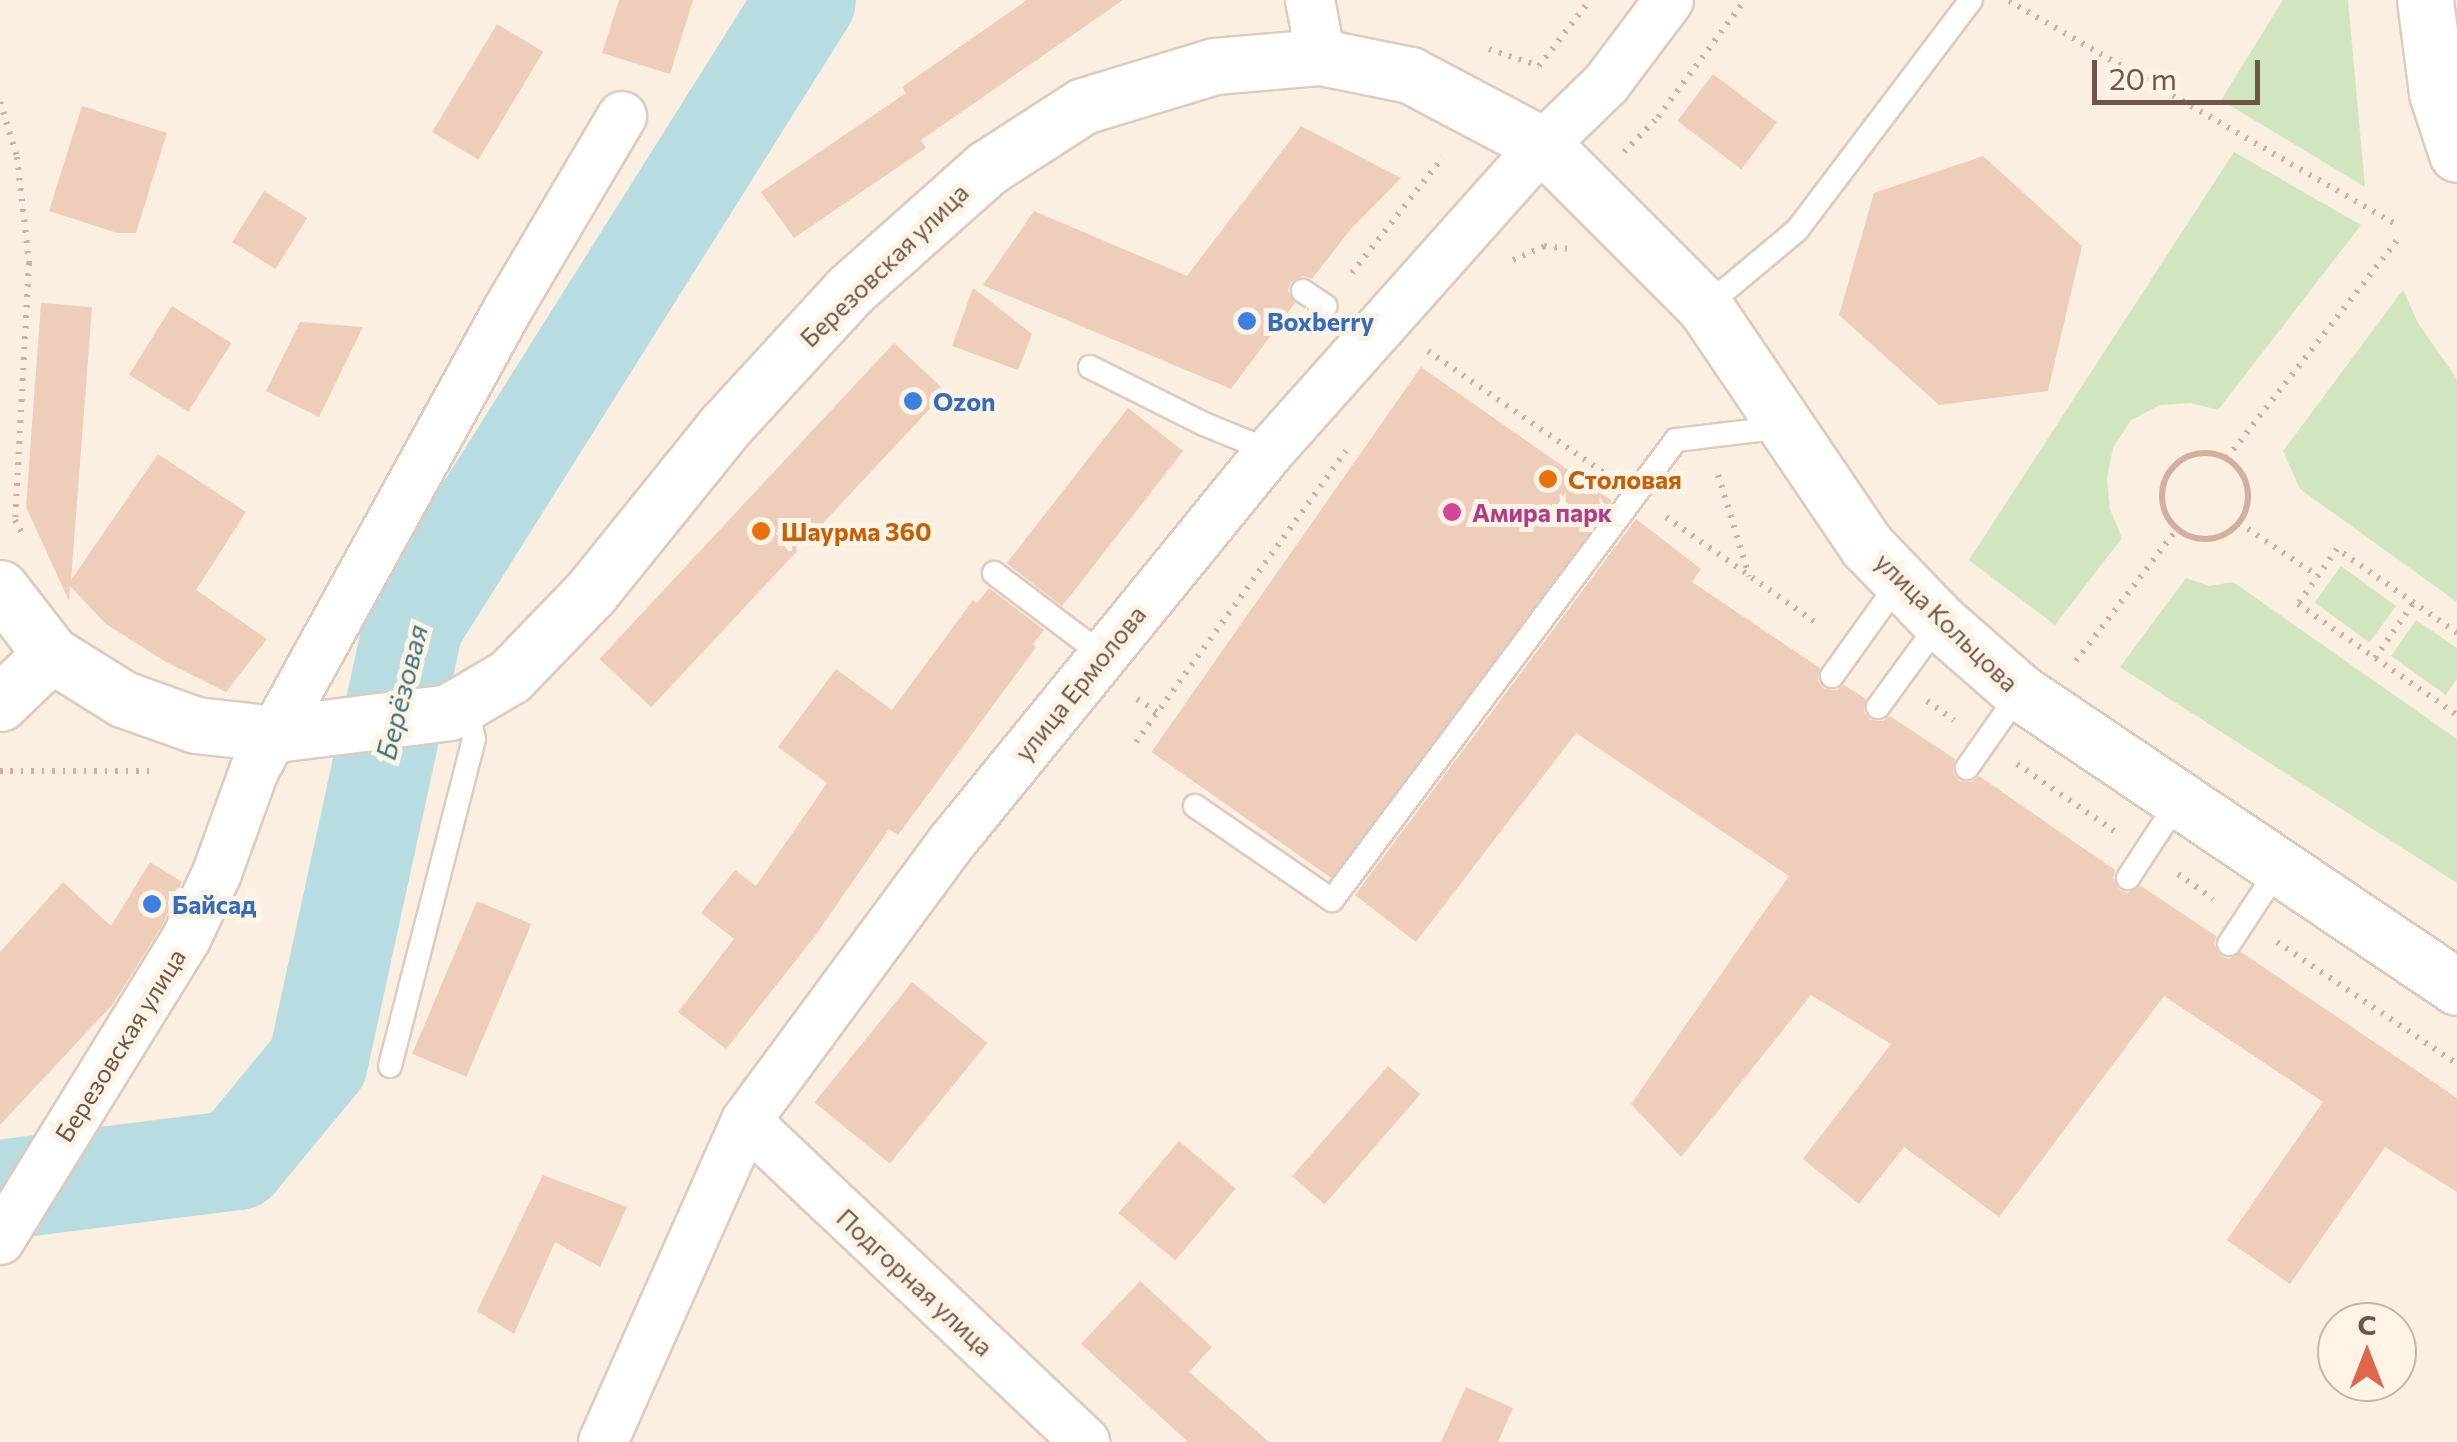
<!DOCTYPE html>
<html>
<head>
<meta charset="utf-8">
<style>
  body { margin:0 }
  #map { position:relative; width:2457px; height:1442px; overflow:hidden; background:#faefe0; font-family:Commissioner,sans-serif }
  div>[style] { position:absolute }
  .green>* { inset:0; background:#d1e6c0; transform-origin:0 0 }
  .river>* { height:100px; margin:-50px; padding:0 50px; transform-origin:50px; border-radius:50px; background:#b7dde2 }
  .building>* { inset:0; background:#eecdba; transform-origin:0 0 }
  .path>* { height:6px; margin-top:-3px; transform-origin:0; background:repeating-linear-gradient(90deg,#d2b09d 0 2.5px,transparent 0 10.5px) }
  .path>.ring { margin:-3px; padding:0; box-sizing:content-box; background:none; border:6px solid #d2b09d; border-radius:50% }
  .roads { filter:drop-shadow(2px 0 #decbbd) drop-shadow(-2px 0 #decbbd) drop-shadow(0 2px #decbbd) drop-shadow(0 -2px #decbbd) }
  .service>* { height:22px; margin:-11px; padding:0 11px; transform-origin:11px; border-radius:11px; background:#fff }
  .minor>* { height:48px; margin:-24px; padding:0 24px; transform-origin:24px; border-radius:24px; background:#fff }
  .tertiary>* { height:55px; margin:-27.5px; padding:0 27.5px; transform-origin:27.5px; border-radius:27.5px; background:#fff }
  .dots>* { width:28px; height:28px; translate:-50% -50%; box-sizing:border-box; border:5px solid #fef4e6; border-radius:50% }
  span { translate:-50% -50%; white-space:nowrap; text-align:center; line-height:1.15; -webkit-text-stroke:10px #fef4e6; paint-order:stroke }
  .street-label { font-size:25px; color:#6f5649 }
  .shop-label { font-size:25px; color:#366cbe; font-weight:700 }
  .left { translate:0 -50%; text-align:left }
  .food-label { font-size:25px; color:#c56008; font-weight:700 }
  .hotel-label { font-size:25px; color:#b23c85; font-weight:700 }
  .water-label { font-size:28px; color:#42737b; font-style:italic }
  .north { position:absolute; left:2317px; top:1302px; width:100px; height:100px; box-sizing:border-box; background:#fef4e6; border:2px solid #c5b5a7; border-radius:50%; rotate:0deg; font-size:28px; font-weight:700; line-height:40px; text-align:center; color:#6f5649 }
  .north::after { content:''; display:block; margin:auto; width:35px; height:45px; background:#de674b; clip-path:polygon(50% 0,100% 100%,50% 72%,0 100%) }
  .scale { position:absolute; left:2092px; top:60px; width:168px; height:45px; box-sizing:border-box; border:5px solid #6f5649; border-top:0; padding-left:12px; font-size:30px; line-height:35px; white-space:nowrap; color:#6f5649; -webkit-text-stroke:8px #fef4e6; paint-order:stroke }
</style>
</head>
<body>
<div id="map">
  <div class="green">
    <div style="clip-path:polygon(2283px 0,2348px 0,2365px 187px,2221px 100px)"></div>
    <div style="clip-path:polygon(2234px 152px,2361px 225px,2218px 410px,2191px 403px,2160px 405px,2131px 420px,2113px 448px,2107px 478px,2110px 509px,2122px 538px,2055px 625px,1969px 560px)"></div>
    <div style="clip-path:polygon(2403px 290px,2418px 323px,2457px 379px,2457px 602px,2300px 489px,2283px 451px)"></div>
    <div style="left:2341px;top:566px;width:68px;height:45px;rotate:36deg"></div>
    <div style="clip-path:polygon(2186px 578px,2209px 586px,2233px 582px,2457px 739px,2457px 883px,2120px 667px)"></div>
    <div style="clip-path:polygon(2416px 620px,2457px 648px,2457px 679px,2446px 695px,2391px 656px)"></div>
  </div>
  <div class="river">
    <div style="left:0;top:1190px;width:239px;rotate:-7.2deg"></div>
    <div style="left:237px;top:1160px;width:127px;rotate:-50.4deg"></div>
    <div style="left:318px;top:1062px;width:447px;rotate:-77.7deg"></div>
    <div style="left:413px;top:625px;width:738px;rotate:-57.84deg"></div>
  </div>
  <div class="building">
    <div style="clip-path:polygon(619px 0,693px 0,670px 74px,602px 53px)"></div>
    <div style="clip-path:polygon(1027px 0,1123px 0,921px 140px,926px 148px,794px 238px,761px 192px,906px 93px,902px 87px)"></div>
    <div style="left:497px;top:24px;width:54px;height:126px;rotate:31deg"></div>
    <div style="left:1713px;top:74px;width:80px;height:59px;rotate:37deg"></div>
    <div style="clip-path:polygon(82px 106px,167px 133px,136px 233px,117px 233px,49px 211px)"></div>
    <div style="clip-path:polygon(1301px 126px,1401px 178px,1351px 229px,1312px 279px,1303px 276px,1291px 282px,1288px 291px,1295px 303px,1231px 389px,983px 285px,1034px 211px,1187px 276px)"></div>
    <div style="clip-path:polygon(1983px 156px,2082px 246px,2048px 391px,1939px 405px,1839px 315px,1874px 193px)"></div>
    <div style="left:264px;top:191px;width:51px;height:60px;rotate:32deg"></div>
    <div style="clip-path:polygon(973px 288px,1032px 334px,1018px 370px,952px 346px)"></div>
    <div style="clip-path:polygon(41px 303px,92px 307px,71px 580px,158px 454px,246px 512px,196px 590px,267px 639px,226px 692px,166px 662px,106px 624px,70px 586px,69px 601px,26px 507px)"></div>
    <div style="left:172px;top:306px;width:70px;height:81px;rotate:32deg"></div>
    <div style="clip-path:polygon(300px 322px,363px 327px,319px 417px,266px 391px)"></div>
    <div style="left:894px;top:343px;width:71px;height:432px;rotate:43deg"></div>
    <div style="left:1421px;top:367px;width:233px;height:470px;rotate:35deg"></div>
    <div style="left:1128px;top:408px;width:70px;height:197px;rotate:38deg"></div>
    <div style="clip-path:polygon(1636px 519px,1701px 569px,1692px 582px,1820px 668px,1818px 681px,1824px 689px,1837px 690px,1844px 685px,1866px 699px,1864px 712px,1870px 720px,1883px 721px,1890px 716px,1955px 759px,1953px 773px,1959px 781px,1972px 782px,1979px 776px,2115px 870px,2113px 878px,2119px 890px,2128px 893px,2141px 886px,2216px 936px,2214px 944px,2220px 956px,2229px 959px,2241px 952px,2457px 1098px,2457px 1192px,2385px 1147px,2290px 1284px,2227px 1240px,2323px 1102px,2164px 996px,1999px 1217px,1904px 1147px,1859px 1204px,1803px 1159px,1891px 1044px,1811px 995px,1681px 1157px,1631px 1104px,1789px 876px,1576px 733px,1416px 942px,1355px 895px)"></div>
    <div style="clip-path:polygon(989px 588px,1044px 630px,1033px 644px,1036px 647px,898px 835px,889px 829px,815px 936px,726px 1049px,678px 1012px,734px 939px,701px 913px,735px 870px,756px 886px,827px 783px,778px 747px,836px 669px,892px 710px,973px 600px,977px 603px)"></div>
    <div style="clip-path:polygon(150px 862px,182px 882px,162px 926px,113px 1004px,0 1125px,0 952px,63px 882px,111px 926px)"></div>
    <div style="left:477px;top:901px;width:59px;height:166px;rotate:23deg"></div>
    <div style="left:912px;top:982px;width:97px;height:155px;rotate:39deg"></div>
    <div style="left:1388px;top:1066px;width:43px;height:146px;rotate:41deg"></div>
    <div style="left:1179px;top:1141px;width:74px;height:94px;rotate:40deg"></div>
    <div style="clip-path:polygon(543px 1175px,627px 1207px,600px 1267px,555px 1242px,514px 1334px,477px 1311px)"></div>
    <div style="clip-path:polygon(1140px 1281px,1212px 1347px,1189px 1372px,1269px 1442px,1188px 1442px,1081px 1344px)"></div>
    <div style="clip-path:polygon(1466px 1387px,1513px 1408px,1498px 1442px,1441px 1442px)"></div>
  </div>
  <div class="path">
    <div style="left:2009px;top:1px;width:446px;rotate:30deg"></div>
    <div style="left:1489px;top:49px;width:53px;rotate:18.8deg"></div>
    <div style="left:1539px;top:66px;width:83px;rotate:-52.3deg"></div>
    <div style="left:0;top:102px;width:58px;rotate:72.8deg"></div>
    <div style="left:17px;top:157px;width:107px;rotate:83.5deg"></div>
    <div style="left:29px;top:263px;width:257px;rotate:93.1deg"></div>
    <div style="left:15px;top:520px;width:17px;rotate:62deg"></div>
    <div style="left:1624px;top:152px;width:49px;rotate:-45.8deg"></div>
    <div style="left:1658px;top:117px;width:146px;rotate:-53.4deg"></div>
    <div style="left:1513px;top:260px;width:34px;rotate:-24deg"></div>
    <div style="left:1544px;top:246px;width:23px;rotate:7deg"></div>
    <div style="left:1352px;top:273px;width:147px;rotate:-51.9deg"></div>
    <div style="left:1428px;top:351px;width:213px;rotate:34.7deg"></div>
    <div class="ring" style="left:2162px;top:453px;width:80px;height:80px"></div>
    <div style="left:2227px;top:458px;width:283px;rotate:-52deg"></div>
    <div style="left:1718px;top:475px;width:106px;rotate:72.9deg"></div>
    <div style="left:1666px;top:517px;width:187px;rotate:35.2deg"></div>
    <div style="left:2239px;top:523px;width:95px;rotate:33.9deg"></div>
    <div style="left:2457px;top:633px;width:146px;rotate:-145deg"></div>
    <div style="left:2337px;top:549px;width:67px;rotate:125.3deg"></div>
    <div style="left:2298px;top:604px;width:194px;rotate:34.9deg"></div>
    <div style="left:2375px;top:658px;width:68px;rotate:-55.1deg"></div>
    <div style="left:2076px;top:661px;width:166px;rotate:-52.6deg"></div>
    <div style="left:1137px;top:699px;width:24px;rotate:33deg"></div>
    <div style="left:1927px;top:701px;width:33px;rotate:35deg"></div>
    <div style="left:1136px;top:742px;width:359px;rotate:-54.2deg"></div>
    <div style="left:2017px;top:764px;width:118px;rotate:34.6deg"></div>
    <div style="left:0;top:771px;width:150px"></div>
    <div style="left:2178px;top:874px;width:43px;rotate:35.5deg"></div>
    <div style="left:2277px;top:942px;width:217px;rotate:34.1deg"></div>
  </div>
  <div class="roads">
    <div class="service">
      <div style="left:1303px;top:291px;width:27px;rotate:34deg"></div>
      <div style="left:1705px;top:307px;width:120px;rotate:-39.9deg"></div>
      <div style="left:1797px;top:230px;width:288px;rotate:-52.9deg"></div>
      <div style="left:1090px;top:367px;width:127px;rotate:26.6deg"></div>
      <div style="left:1204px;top:424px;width:71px;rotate:22.2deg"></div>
      <div style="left:994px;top:573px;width:136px;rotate:37deg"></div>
      <div style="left:1832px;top:676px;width:117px;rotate:-54.4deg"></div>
      <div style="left:1878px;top:707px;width:105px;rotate:-53.9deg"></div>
      <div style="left:1967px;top:768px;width:93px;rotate:-55.1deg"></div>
      <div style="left:1195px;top:806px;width:166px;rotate:34.5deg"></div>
      <div style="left:1332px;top:900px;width:574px;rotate:-53.21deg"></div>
      <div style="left:1676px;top:440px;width:109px;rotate:-6.9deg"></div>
      <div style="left:2128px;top:878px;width:93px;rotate:-56.8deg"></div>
      <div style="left:2229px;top:944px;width:91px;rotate:-56.7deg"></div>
      <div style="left:390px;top:1066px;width:338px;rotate:-75.6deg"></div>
      <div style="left:474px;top:739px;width:36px;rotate:-104deg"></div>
    </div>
    <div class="minor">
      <div style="left:1310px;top:0;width:58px;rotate:79.1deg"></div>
      <div style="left:746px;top:1121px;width:467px;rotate:43.4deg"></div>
      <div style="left:0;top:1240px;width:354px;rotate:-58.3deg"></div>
      <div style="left:186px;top:939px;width:73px;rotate:-64.8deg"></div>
      <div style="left:217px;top:873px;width:109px;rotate:-70.1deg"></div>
      <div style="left:254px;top:771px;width:527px;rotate:-61.2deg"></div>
      <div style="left:508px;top:309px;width:224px;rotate:-59.4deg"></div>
      <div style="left:603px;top:1442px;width:351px;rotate:-66deg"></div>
      <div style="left:746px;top:1121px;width:345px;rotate:-53.6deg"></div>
      <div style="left:951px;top:843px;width:505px;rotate:-50.86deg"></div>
      <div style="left:1270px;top:451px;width:410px;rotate:-48.3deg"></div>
      <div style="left:1543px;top:145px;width:88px;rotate:-44.1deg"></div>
      <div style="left:1606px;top:84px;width:105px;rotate:-53.1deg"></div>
    </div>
    <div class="tertiary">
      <div style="left:2425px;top:0;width:94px;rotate:82.6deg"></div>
      <div style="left:2437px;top:93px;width:64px;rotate:71.8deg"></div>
      <div style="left:0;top:588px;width:83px;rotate:52.3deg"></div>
      <div style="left:51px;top:654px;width:85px;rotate:32deg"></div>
      <div style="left:123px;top:699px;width:77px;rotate:19.6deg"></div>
      <div style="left:196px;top:725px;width:81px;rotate:6.4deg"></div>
      <div style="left:276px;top:734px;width:174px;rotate:-7.2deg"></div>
      <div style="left:449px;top:712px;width:71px;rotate:-30.5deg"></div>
      <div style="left:510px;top:676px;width:117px;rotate:-46deg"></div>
      <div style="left:591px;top:592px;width:212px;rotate:-51.1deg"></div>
      <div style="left:724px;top:427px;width:186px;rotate:-47.4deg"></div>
      <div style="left:850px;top:290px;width:183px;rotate:-41.7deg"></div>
      <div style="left:987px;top:168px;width:114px;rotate:-32.9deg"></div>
      <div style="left:1083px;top:106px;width:138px;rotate:-16.9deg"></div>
      <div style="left:1215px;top:66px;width:106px;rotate:-4.9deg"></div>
      <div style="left:1321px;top:57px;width:91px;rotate:11.4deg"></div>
      <div style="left:1410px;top:75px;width:150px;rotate:27.8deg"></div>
      <div style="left:1543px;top:145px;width:229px;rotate:45deg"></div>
      <div style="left:1705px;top:307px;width:289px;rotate:55.9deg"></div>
      <div style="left:1867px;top:546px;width:105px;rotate:46.2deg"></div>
      <div style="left:1940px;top:622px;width:106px;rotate:41.2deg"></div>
      <div style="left:2020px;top:692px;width:527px;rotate:34.02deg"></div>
      <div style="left:0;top:703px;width:71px;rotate:-43.9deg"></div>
    </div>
  </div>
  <div class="dots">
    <div style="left:1247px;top:321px;background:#3f7fe0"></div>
    <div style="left:913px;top:401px;background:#3f7fe0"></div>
    <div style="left:1548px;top:479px;background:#e8710a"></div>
    <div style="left:1452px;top:512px;background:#d1479c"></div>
    <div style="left:761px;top:531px;background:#e8710a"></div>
    <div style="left:152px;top:904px;background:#3f7fe0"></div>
  </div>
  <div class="street-label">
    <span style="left:884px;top:265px;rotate:-44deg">Березовская улица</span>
    <span style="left:1947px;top:622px;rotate:44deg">улица Кольцова</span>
    <span style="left:1080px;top:683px;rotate:-51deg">улица Ермолова</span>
    <span style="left:120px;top:1045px;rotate:-58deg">Березовская улица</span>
    <span style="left:915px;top:1282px;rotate:43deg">Подгорная улица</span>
  </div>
  <div class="shop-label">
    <span class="left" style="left:1267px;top:321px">Boxberry</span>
    <span class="left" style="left:933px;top:401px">Ozon</span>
    <span class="left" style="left:172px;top:904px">Байсад</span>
  </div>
  <div class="food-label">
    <span class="left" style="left:1568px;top:479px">Столовая</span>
    <span class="left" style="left:781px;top:531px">Шаурма 360</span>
  </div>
  <div class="hotel-label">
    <span class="left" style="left:1472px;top:512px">Амира парк</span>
  </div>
  <div class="water-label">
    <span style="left:401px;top:692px;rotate:-76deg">Берёзовая</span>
  </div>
  <div class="north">С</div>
  <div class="scale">20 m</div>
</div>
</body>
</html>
